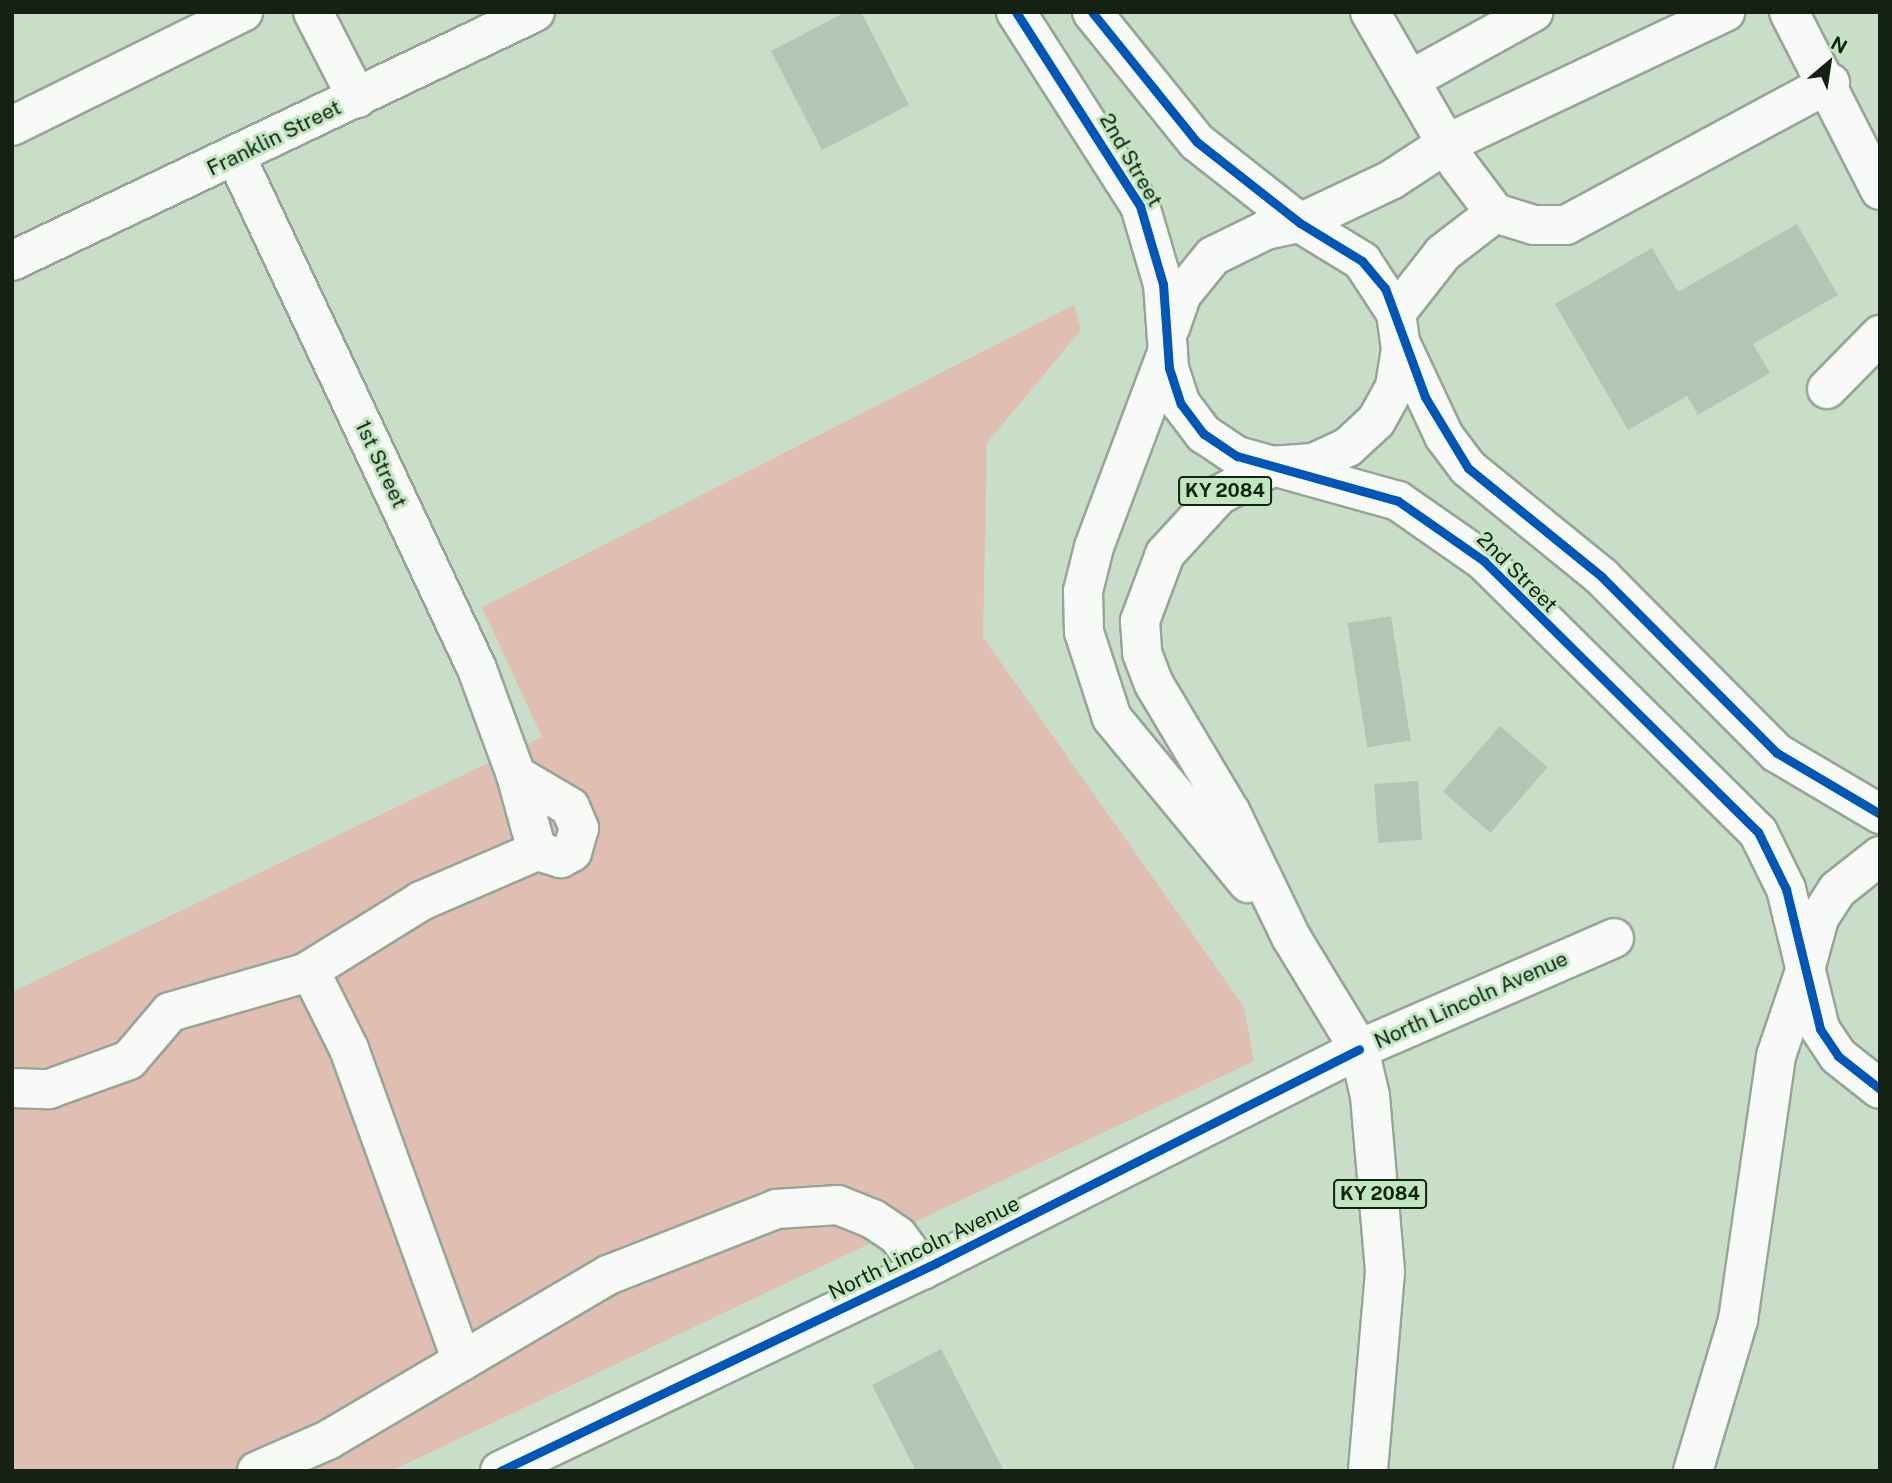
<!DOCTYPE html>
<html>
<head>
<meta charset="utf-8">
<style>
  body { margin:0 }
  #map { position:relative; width:1892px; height:1483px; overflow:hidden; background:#c9dec9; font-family:"Public Sans",sans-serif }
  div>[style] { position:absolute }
  .green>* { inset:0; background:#e0beb1 }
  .building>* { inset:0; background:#b4c5b4; transform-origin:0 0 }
  .roads { filter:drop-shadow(2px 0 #96a696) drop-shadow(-2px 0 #96a696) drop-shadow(0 2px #96a696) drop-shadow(0 -2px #96a696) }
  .minor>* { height:38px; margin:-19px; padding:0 19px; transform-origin:19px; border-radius:19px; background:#f7faf7 }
  .major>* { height:38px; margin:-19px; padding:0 19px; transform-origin:19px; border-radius:19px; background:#f7faf7 }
  .highway>* { height:38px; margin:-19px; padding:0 19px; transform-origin:19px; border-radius:19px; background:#f7faf7 }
  .cycleway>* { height:9px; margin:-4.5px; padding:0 4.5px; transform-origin:4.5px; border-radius:4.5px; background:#0057b8 }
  span { translate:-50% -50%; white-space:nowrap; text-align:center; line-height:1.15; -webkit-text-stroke:6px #c0e7c0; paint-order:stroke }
  .shield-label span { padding:2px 5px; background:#c0e7c0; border:2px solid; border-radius:5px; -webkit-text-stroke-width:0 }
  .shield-label { font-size:19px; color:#142214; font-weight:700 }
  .street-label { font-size:21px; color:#142214 }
  .frame { position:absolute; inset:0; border:14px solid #142214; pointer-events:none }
  .north { position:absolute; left:1794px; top:28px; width:70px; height:70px; -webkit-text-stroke:5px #c0e7c0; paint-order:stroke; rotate:29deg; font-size:19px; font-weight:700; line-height:28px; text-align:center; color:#142214 }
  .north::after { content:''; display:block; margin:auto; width:24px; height:32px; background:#142214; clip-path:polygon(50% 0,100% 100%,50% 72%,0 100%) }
</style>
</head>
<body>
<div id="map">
  <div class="green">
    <div style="clip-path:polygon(1074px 305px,1081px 330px,987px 443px,983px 637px,1244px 1007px,1254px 1061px,391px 1471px,12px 1471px,12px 992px,542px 737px,482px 607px)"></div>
  </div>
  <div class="building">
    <div style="clip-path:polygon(846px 12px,861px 12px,909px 105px,822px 150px,771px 51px)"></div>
    <div style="clip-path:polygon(1797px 224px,1838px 295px,1753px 344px,1770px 373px,1698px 415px,1687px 396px,1628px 430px,1555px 304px,1652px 248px,1678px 292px)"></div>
    <div style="left:1391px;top:616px;width:126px;height:44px;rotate:81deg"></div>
    <div style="left:1500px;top:726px;width:63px;height:87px;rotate:41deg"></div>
    <div style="left:1418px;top:781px;width:59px;height:44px;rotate:86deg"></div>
    <div style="clip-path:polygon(941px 1349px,1004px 1471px,916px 1471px,872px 1385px)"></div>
  </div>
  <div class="roads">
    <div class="minor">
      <div style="left:313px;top:12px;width:97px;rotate:62.9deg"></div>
      <div style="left:1370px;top:12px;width:176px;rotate:59.9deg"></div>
      <div style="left:1458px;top:164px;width:61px;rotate:52.9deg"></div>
      <div style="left:1495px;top:213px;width:41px;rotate:17.1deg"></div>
      <div style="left:1534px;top:225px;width:32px"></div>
      <div style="left:1566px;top:225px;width:300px;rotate:-28.3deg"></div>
      <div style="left:1789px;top:12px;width:200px;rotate:62.9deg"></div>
      <div style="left:1410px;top:80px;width:141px;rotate:-28.9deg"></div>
      <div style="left:12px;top:126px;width:258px;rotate:-26.3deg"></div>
      <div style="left:236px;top:157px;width:566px;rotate:64.79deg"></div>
      <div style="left:477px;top:669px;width:113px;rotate:69.8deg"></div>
      <div style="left:1300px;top:223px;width:101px;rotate:-25.3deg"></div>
      <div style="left:1391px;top:180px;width:66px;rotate:-33.2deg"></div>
      <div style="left:1446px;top:144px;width:309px;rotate:-25.3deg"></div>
      <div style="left:12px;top:261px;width:579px;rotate:-25.46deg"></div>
      <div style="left:1396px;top:313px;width:76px;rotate:-51.9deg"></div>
      <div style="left:1443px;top:253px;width:66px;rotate:-37.6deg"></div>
      <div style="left:1827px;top:389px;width:76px;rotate:-45.5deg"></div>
      <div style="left:516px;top:775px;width:63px;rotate:30.7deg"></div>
      <div style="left:570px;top:807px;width:23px;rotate:67deg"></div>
      <div style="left:579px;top:828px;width:25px;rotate:106deg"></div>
      <div style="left:572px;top:852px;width:13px;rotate:151deg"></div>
      <div style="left:561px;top:858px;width:25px;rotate:-164deg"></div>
      <div style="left:537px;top:851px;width:79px;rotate:-105.4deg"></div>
      <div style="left:310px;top:971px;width:87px;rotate:63.4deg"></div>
      <div style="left:349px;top:1049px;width:332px;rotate:70.1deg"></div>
      <div style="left:12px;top:1088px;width:37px;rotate:2deg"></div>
      <div style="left:49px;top:1089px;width:85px;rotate:-19.9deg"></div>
      <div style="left:129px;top:1060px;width:63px;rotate:-49.5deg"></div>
      <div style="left:170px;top:1012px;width:141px;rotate:-16.1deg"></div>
      <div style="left:305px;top:973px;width:137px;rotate:-31.8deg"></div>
      <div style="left:421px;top:901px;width:126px;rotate:-23.3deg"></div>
      <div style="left:257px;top:1471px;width:77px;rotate:-23.6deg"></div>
      <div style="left:328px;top:1440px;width:325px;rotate:-30.5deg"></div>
      <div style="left:608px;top:1275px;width:180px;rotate:-21.4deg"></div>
      <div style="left:776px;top:1209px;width:62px;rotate:-3.7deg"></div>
      <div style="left:838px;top:1205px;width:38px;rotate:22deg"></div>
      <div style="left:873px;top:1219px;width:30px;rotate:34deg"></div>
      <div style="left:898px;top:1236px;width:42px;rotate:53.7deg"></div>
      <div style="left:500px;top:1471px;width:483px;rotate:-25.5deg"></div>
      <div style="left:936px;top:1263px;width:474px;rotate:-26.8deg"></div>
      <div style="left:1359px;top:1049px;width:278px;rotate:-23.5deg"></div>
    </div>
    <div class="major">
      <div style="left:1016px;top:12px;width:230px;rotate:57.4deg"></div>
      <div style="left:1140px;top:206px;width:81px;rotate:73.6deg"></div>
      <div style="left:1163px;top:284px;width:84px;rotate:85.9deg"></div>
      <div style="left:1169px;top:368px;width:38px;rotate:72deg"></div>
      <div style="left:1181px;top:404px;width:38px;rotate:53deg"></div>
      <div style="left:1204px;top:434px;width:40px;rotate:34deg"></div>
      <div style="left:1237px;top:456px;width:167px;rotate:15.6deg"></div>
      <div style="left:1398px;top:501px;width:105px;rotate:34.9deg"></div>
      <div style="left:1484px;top:561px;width:385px;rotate:44.7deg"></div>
      <div style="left:1758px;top:832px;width:64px;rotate:63.8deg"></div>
      <div style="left:1786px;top:889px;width:144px;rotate:76.3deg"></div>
      <div style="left:1820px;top:1029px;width:32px;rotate:56deg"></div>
      <div style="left:1838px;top:1056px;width:53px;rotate:38.2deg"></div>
      <div style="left:1092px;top:12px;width:167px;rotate:51.1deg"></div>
      <div style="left:1197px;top:142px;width:131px;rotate:38.2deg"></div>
      <div style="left:1300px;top:223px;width:73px;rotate:31.5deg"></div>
      <div style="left:1362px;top:261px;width:62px;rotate:56.8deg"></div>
      <div style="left:1396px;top:313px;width:36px;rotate:82deg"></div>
      <div style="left:1401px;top:349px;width:38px;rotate:99deg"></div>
      <div style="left:1395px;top:387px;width:39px;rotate:119deg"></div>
      <div style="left:1376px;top:421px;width:38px;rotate:137deg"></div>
      <div style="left:1348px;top:447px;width:38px;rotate:155deg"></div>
      <div style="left:1313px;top:463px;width:39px;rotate:176deg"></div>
      <div style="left:1274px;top:466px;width:62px;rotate:152.2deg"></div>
      <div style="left:1219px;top:495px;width:80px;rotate:132.5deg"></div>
      <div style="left:1165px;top:554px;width:72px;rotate:110.5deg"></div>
      <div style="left:1140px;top:621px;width:32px;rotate:86deg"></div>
      <div style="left:1142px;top:653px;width:33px;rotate:69deg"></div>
      <div style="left:1154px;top:684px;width:150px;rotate:59.2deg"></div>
      <div style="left:1231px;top:813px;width:138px;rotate:64.2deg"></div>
      <div style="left:1291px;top:937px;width:131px;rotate:58.7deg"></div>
      <div style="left:1359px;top:1049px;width:48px;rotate:76.8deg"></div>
      <div style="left:1370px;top:1096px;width:177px;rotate:85.1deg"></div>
      <div style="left:1385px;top:1272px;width:200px;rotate:94.9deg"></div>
      <div style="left:1170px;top:328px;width:36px;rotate:-71deg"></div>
      <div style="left:1182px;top:294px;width:49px;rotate:-50.8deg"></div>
      <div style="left:1213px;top:256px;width:59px;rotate:-26.1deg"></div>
      <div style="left:1266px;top:230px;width:35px;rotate:-12deg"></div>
      <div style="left:1400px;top:342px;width:104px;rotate:64.9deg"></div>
      <div style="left:1444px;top:436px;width:40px;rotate:53deg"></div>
      <div style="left:1468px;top:468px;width:173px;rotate:39.1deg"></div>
      <div style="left:1602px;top:577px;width:248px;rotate:45.2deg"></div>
      <div style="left:1777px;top:753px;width:120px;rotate:30.6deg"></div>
      <div style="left:1168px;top:350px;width:210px;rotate:110.6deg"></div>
      <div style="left:1094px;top:547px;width:45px;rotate:104deg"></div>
      <div style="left:1083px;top:591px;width:41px;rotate:88.6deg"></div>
      <div style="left:1084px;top:632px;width:90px;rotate:72deg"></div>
      <div style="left:1112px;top:718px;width:214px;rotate:50.5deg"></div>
      <div style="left:1806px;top:966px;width:50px;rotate:-74.8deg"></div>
      <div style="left:1819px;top:918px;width:33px;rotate:-57deg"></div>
      <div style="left:1837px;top:890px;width:55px;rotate:-38.3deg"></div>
    </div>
    <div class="highway">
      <div style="left:1693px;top:1471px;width:158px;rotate:-73.4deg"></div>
      <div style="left:1738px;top:1320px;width:267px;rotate:-81.8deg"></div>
      <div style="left:1776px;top:1056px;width:93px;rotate:-71.2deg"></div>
    </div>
  </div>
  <div class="cycleway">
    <div style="left:1016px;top:12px;width:230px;rotate:57.4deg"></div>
    <div style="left:1140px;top:206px;width:81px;rotate:73.6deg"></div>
    <div style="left:1163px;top:284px;width:84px;rotate:85.9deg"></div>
    <div style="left:1169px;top:368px;width:38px;rotate:72deg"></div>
    <div style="left:1181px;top:404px;width:38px;rotate:53deg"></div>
    <div style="left:1204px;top:434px;width:40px;rotate:34deg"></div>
    <div style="left:1237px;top:456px;width:167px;rotate:15.6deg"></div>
    <div style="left:1398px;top:501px;width:105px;rotate:34.9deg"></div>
    <div style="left:1484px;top:561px;width:385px;rotate:44.7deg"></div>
    <div style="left:1758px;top:832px;width:64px;rotate:63.8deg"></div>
    <div style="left:1786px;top:889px;width:144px;rotate:76.3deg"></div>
    <div style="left:1820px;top:1029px;width:32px;rotate:56deg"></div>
    <div style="left:1838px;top:1056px;width:53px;rotate:38.2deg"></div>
    <div style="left:1092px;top:12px;width:167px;rotate:51.1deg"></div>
    <div style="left:1197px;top:142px;width:131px;rotate:38.2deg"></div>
    <div style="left:1300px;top:223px;width:73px;rotate:31.5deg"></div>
    <div style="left:1362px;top:261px;width:35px;rotate:50deg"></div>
    <div style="left:1385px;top:288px;width:116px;rotate:69.8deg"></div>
    <div style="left:1425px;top:397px;width:83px;rotate:58.8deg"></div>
    <div style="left:1468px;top:468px;width:173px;rotate:39.1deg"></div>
    <div style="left:1602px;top:577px;width:248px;rotate:45.2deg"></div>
    <div style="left:1777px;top:753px;width:120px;rotate:30.6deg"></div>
    <div style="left:500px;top:1471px;width:483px;rotate:-25.5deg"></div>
    <div style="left:936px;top:1263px;width:474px;rotate:-26.8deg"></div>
  </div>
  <div class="shield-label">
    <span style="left:1225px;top:491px">KY 2084</span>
    <span style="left:1380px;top:1194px">KY 2084</span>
  </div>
  <div class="street-label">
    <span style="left:274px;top:138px;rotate:-26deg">Franklin Street</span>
    <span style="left:1131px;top:160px;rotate:60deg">2nd Street</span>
    <span style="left:381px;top:464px;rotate:65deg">1st Street</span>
    <span style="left:1517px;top:572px;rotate:45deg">2nd Street</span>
    <span style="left:1471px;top:1000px;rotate:-24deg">North Lincoln Avenue</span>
    <span style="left:924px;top:1248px;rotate:-26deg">North Lincoln Avenue</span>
  </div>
  <div class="frame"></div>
  <div class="north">N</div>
</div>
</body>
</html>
